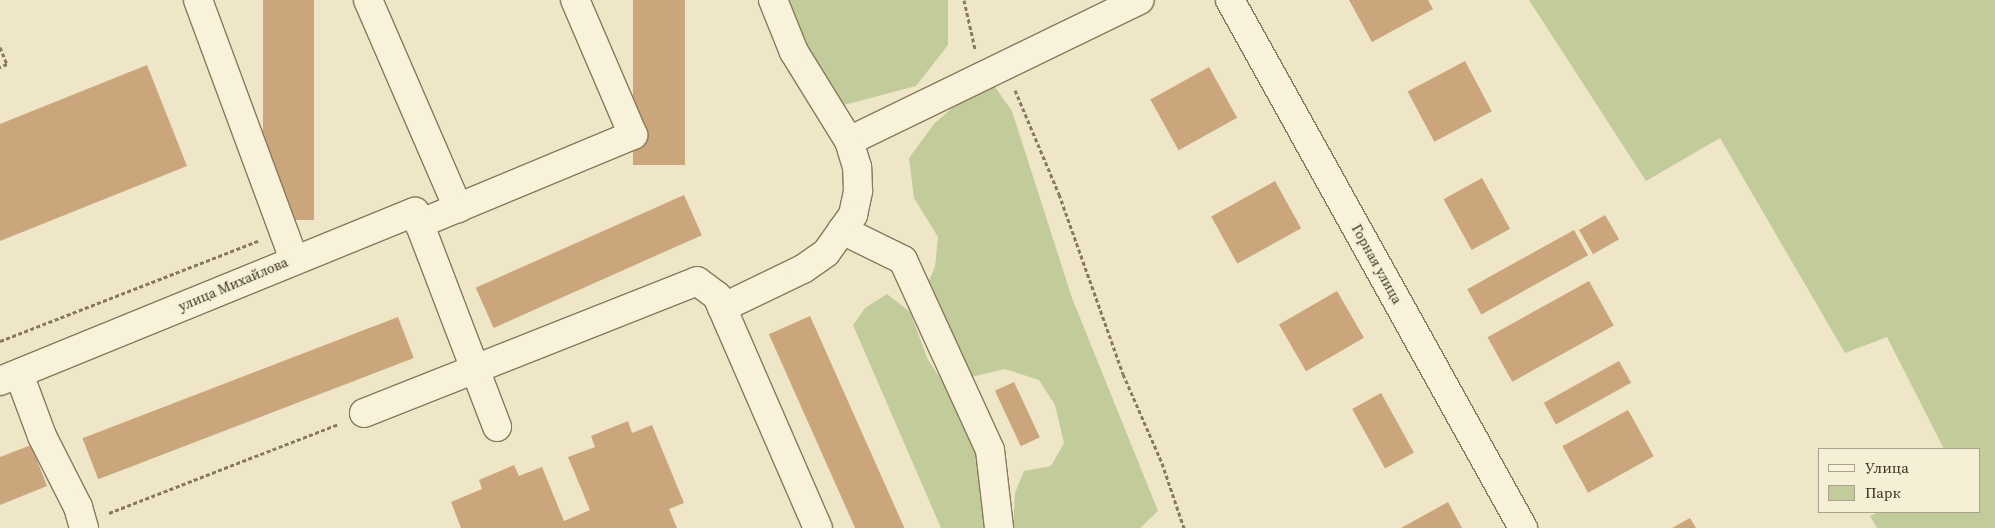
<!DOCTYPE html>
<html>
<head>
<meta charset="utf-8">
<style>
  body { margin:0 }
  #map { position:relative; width:1995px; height:528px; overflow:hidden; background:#eee6c6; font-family:"Source Serif 4",serif }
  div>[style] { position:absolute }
  .green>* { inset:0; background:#c1cc9a }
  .building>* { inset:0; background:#cba67d; transform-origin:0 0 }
  .path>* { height:3px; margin-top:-1.5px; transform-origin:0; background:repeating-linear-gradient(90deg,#89795c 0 4px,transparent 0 6.5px) }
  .roads { filter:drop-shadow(1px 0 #89795c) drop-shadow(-1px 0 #89795c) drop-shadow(0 1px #89795c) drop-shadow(0 -1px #89795c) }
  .minor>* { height:28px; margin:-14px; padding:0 14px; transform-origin:14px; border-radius:14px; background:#f8f2da }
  span { translate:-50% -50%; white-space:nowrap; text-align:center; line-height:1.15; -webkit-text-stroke:4.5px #f5efd6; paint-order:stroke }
  .street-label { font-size:14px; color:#392f20 }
  .legend { position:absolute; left:1818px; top:448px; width:162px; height:65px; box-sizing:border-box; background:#f5efd6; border:1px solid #aaa28d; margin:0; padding:6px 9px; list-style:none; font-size:15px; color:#392f20 }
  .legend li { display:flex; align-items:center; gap:10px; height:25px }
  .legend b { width:25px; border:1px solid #aaa28d }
</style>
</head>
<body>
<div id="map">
  <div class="green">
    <div style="clip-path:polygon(782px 0,948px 0,948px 45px,916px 86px,840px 106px,815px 69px)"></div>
    <div style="clip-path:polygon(1529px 0,1995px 0,1995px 528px,1877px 528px,1870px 516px,1878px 512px,1979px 512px,1979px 449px,1944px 449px,1887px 337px,1845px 353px,1720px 138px,1646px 181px)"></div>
    <div style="clip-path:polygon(995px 87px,1012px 111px,1072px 298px,1158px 511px,1140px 528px,1013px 528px,1015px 493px,1024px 471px,1051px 466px,1064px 443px,1055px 405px,1039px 380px,1005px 369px,971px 377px,928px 283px,935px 267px,938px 237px,914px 198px,909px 158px,934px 124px,968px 94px)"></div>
    <div style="clip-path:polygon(887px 294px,910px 312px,928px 360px,968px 419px,993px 528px,941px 528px,853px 325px,865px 308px)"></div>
  </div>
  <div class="building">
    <div style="left:263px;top:0;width:51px;height:220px"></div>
    <div style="left:633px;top:0;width:52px;height:165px"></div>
    <div style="clip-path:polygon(1349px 0,1428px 0,1433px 9px,1372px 42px)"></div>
    <div style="left:1465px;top:61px;width:57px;height:65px;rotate:62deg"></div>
    <div style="clip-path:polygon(147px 65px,187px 166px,0 241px,0 124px)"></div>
    <div style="left:1209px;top:67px;width:58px;height:67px;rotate:61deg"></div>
    <div style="left:1482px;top:178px;width:58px;height:44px;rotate:61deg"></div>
    <div style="left:1275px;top:181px;width:54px;height:73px;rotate:61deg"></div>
    <div style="left:684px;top:195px;width:44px;height:228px;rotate:66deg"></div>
    <div style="left:1605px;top:215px;width:28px;height:30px;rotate:60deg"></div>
    <div style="left:1574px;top:230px;width:29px;height:122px;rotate:61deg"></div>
    <div style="left:1589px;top:281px;width:51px;height:116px;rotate:61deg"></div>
    <div style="left:1337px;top:291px;width:54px;height:67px;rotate:60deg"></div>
    <div style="left:810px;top:316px;width:233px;height:45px;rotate:66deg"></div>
    <div style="left:398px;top:317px;width:44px;height:338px;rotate:69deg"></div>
    <div style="left:1619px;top:361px;width:25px;height:86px;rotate:61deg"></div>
    <div style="left:1014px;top:382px;width:61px;height:21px;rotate:65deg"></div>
    <div style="left:1381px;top:393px;width:68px;height:33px;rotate:61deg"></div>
    <div style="left:1628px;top:410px;width:53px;height:75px;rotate:61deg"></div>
    <div style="clip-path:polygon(628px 421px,632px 433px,652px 425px,684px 503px,669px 509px,677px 528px,461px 528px,451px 502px,482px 489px,479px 480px,514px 465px,519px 476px,542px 467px,564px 521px,590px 510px,568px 457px,595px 447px,591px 436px)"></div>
    <div style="clip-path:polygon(31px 445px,47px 486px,0 505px,0 457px)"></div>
    <div style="clip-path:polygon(1448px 502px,1462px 528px,1401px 528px)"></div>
    <div style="clip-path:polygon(1690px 518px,1696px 528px,1672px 528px)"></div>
  </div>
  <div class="path">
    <div style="left:964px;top:0;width:50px;rotate:77.3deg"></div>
    <div style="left:0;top:47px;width:18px;rotate:68deg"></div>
    <div style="left:7px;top:64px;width:8px;rotate:157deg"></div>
    <div style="left:1015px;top:90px;width:113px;rotate:67.1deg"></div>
    <div style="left:1059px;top:194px;width:191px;rotate:70.4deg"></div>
    <div style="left:1123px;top:374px;width:97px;rotate:66.3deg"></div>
    <div style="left:1162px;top:463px;width:69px;rotate:71.3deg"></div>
    <div style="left:0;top:341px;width:277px;rotate:-21.2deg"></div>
    <div style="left:109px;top:513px;width:246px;rotate:-21.2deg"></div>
  </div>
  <div class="roads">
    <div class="minor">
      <div style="left:198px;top:0;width:276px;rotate:69.7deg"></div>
      <div style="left:368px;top:0;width:227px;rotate:66.6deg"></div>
      <div style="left:1230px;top:0;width:604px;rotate:60.97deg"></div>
      <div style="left:849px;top:141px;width:323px;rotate:-25.9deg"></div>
      <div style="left:419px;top:224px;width:232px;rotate:-22.6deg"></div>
      <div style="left:633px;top:135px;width:147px;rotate:-113.2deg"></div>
      <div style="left:842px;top:230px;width:68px;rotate:26.2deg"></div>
      <div style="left:903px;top:260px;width:209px;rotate:65.4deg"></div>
      <div style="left:990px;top:450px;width:79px;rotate:83.4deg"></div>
      <div style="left:722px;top:308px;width:90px;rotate:-25.7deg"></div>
      <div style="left:803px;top:269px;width:28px;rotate:-35deg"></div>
      <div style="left:826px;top:253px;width:47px;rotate:-54.6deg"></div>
      <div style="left:853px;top:215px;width:25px;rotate:-78deg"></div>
      <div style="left:858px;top:191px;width:24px;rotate:-92deg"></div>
      <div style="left:857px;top:167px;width:27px;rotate:-107deg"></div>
      <div style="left:849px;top:141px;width:105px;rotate:-121.7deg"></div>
      <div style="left:794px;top:52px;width:56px;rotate:-112deg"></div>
      <div style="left:19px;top:374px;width:66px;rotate:69.6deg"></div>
      <div style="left:42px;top:436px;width:80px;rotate:63.1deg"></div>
      <div style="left:78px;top:507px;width:22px;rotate:74deg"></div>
      <div style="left:0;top:381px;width:448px;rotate:-22.2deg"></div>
      <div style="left:415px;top:212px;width:230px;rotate:69.1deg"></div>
      <div style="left:364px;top:413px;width:358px;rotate:-21.6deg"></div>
      <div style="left:697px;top:281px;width:25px;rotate:37deg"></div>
      <div style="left:717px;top:296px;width:253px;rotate:66.5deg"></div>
    </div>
  </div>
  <div class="street-label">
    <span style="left:1377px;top:264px;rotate:61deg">Горная улица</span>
    <span style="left:233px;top:284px;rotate:-23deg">улица Михайлова</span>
  </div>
  <ul class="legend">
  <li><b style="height:6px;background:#f8f2da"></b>Улица</li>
  <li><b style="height:14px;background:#c1cc9a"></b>Парк</li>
  </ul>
</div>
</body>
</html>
